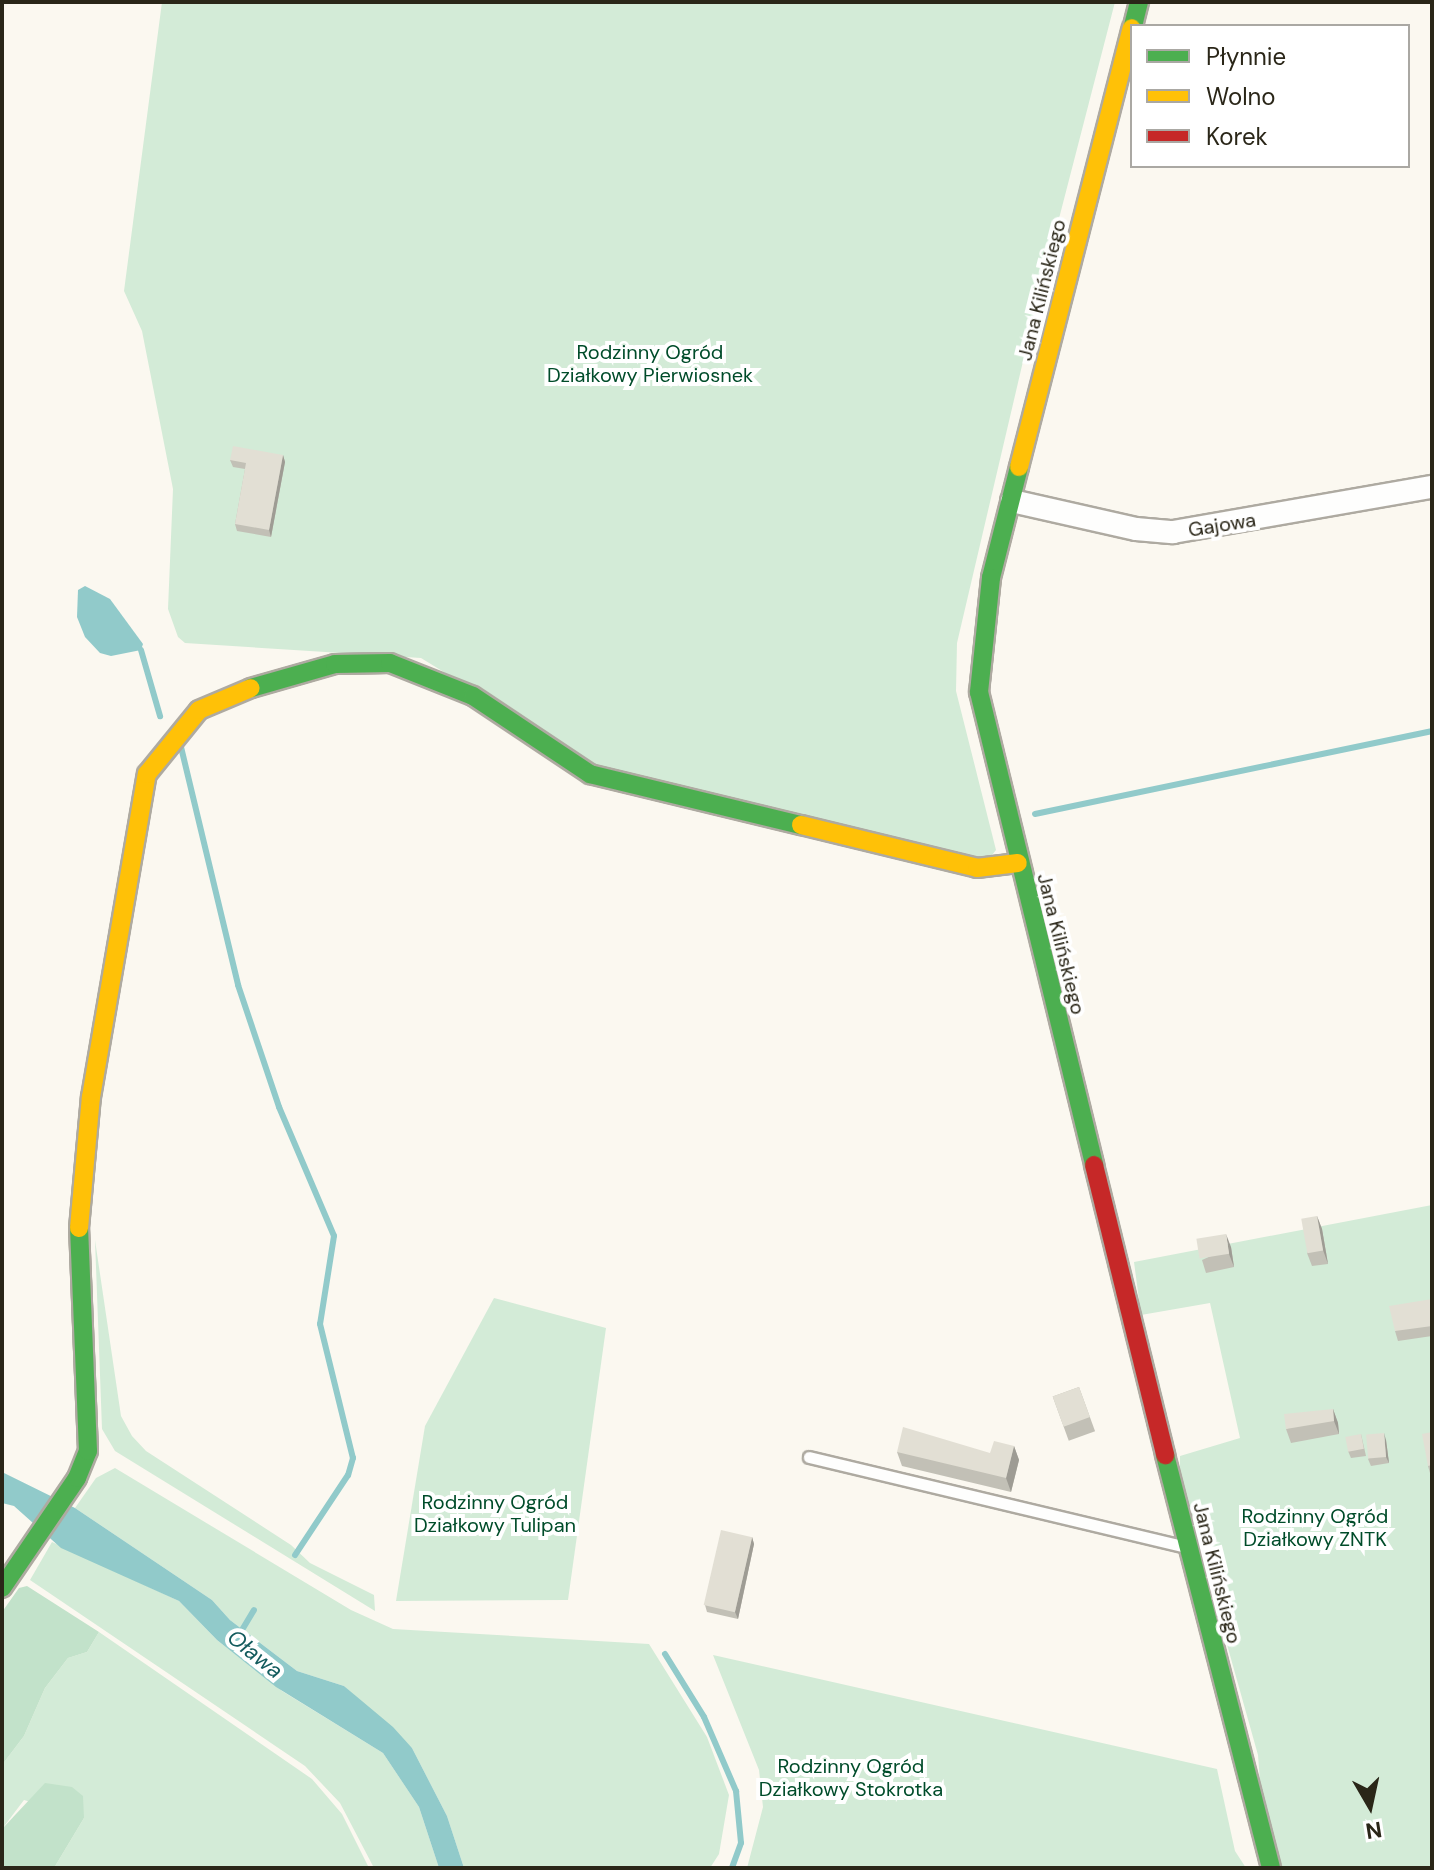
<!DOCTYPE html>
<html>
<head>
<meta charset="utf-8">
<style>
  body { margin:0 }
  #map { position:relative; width:1434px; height:1870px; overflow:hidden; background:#fbf8f0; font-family:"DM Sans",sans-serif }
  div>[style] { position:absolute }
  .green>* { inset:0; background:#d3ebd7 }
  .forest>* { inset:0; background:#c2e2ca }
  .water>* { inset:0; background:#91caca }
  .stream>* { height:6px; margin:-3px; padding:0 3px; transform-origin:3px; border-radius:3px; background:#91caca }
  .roads { filter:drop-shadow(2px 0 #aeaaa1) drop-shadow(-2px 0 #aeaaa1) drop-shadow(0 2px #aeaaa1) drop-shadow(0 -2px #aeaaa1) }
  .lane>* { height:11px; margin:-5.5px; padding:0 5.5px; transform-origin:5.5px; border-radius:5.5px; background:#fefefd }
  .street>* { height:22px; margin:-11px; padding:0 11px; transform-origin:11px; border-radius:11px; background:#fefefd }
  .fast>* { height:18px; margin:-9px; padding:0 9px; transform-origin:9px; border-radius:9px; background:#4caf50 }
  .slow>* { height:18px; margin:-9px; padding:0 9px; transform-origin:9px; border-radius:9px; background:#ffc107 }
  .jam>* { height:18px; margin:-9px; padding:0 9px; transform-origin:9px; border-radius:9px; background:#c62828 }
  .wall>* { inset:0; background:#c2c0b6; transform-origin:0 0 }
  .shaded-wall>* { inset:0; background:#9e9c94 }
  .building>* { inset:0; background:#e2dfd4; transform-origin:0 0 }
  span { translate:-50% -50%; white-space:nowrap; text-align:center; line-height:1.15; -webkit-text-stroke:8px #fff; paint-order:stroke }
  .street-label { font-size:20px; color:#2a2618 }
  .park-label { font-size:20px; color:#004c2a }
  .water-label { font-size:22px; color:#135b5d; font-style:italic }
  .frame { position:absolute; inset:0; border:4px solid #2a2618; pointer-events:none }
  .legend { position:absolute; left:1130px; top:24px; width:280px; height:144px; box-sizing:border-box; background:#fff; border:2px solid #aaa8a3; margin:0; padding:10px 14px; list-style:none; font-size:24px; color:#2a2618 }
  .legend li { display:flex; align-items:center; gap:16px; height:40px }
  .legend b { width:40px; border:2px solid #aaa8a3 }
  .north { position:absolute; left:1330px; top:1766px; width:80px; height:80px; -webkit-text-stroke:6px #fff; paint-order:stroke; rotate:171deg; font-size:22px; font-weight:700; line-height:32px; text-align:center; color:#2a2618 }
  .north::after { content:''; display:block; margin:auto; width:28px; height:36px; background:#2a2618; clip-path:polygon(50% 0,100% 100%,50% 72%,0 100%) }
</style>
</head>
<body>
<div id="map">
  <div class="green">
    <div style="clip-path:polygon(162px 2px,1115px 2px,1032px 323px,957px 643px,956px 691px,996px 850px,992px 855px,988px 859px,595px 765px,421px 658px,185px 643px,178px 637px,168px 609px,173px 489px,142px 331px,124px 291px)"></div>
    <div style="clip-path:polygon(1432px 1205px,1432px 1868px,1280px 1868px,1261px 1795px,1258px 1755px,1180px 1477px,1180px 1456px,1240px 1438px,1210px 1303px,1141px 1315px,1134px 1262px)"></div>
    <div style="clip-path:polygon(95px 1240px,121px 1416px,132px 1436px,146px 1451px,291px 1545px,310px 1563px,374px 1595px,375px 1611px,115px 1451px,102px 1429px)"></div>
    <div style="clip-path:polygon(494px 1298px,606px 1328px,568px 1600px,396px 1601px,425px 1426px)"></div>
    <div style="clip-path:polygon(115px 1468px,351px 1610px,393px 1629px,649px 1644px,707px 1737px,729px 1795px,719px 1854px,710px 1868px,464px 1868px,447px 1816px,412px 1748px,344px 1686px,297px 1671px,230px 1620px,212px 1600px,75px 1508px,96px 1478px)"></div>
    <div style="clip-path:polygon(52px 1542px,179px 1601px,217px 1640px,282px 1691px,383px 1753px,419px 1807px,439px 1868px,374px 1868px,340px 1803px,305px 1766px,30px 1580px)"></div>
    <div style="clip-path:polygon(99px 1632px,312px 1779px,342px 1814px,369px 1868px,54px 1868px,84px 1818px,24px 1800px,2px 1829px,2px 1765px,24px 1736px,45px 1688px,68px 1658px,87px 1652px)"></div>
    <div style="clip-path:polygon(713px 1655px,1217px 1769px,1235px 1851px,1246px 1868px,747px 1868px,763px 1807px,759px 1770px)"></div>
  </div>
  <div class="forest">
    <div style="clip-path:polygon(27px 1586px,99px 1632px,87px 1652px,68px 1658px,45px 1688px,24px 1736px,2px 1765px,2px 1612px,19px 1588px)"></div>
    <div style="clip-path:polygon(45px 1783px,72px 1787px,83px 1796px,84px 1818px,54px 1868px,2px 1868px,2px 1829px)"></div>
  </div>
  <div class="water">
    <div style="clip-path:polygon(85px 586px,110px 599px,143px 644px,141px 650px,111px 656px,100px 653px,85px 637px,77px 617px,78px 590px)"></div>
    <div style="clip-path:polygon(2px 1472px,75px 1508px,212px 1600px,230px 1620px,297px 1671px,344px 1686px,393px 1727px,412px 1748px,447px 1816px,464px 1868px,439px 1868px,419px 1807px,383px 1753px,276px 1687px,217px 1640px,179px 1601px,61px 1548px,14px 1506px,2px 1503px)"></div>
  </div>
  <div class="stream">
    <div style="left:141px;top:650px;width:69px;rotate:73.9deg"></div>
    <div style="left:181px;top:747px;width:245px;rotate:76.5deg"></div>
    <div style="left:238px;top:985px;width:129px;rotate:71.4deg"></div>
    <div style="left:279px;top:1107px;width:140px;rotate:66.9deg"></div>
    <div style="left:334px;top:1236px;width:89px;rotate:99deg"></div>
    <div style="left:320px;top:1324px;width:138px;rotate:76.2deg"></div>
    <div style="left:353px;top:1458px;width:18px;rotate:106deg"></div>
    <div style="left:348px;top:1475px;width:96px;rotate:123.5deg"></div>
    <div style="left:1035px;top:814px;width:406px;rotate:-11.8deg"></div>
    <div style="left:239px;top:1635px;width:29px;rotate:-59deg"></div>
    <div style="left:665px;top:1654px;width:74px;rotate:58.2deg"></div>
    <div style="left:704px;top:1717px;width:81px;rotate:66.6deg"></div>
    <div style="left:736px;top:1791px;width:52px;rotate:84.5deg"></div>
    <div style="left:741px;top:1843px;width:27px;rotate:110deg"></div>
  </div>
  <div class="roads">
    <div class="lane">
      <div style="left:809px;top:1457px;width:383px;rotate:13.4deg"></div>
    </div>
    <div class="street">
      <div style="left:1012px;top:501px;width:127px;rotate:12.7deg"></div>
      <div style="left:1136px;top:529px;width:37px;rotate:5deg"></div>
      <div style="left:1173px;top:532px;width:263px;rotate:-9.9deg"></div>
    </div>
    <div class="fast">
      <div style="left:1133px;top:26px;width:25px;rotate:-76deg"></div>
      <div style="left:1019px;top:467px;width:114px;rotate:104.2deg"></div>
      <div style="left:991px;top:578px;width:115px;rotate:96deg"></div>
      <div style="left:979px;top:692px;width:487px;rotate:76.3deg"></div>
      <div style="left:251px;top:688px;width:87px;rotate:-15.9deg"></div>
      <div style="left:335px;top:664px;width:55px;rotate:-1deg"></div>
      <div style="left:390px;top:663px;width:89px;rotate:21.7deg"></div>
      <div style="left:473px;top:696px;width:141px;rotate:33.7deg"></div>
      <div style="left:590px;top:774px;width:217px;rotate:13.6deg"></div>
      <div style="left:1165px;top:1455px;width:426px;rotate:75.6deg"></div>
      <div style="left:2px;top:1588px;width:133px;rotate:-55.7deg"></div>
      <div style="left:77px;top:1478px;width:29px;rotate:-68deg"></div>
      <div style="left:88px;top:1451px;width:223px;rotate:-92.3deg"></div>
    </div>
    <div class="slow">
      <div style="left:1019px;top:467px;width:453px;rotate:-75.6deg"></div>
      <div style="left:801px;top:825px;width:181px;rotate:13.7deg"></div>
      <div style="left:977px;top:868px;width:41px;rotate:-7deg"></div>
      <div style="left:79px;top:1228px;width:132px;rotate:-84.8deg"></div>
      <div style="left:91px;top:1097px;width:328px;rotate:-80.2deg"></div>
      <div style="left:147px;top:774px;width:82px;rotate:-50.9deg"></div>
      <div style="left:199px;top:710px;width:56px;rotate:-22.9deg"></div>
    </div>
    <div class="jam">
      <div style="left:1094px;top:1165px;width:299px;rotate:76.2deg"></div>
    </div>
  </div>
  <div class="wall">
    <div style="clip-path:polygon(283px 455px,285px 462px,271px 537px,237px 531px,235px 524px,245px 469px,233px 467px,230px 460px)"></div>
    <div style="clip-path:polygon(1317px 1216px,1322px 1229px,1328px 1264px,1312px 1266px,1307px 1253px)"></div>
    <div style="clip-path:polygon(1231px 1247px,1234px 1267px,1206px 1273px,1202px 1260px)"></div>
    <div style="clip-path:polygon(1432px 1299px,1432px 1336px,1398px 1341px,1395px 1331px)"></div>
    <div style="left:1079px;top:1387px;width:47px;height:28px;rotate:70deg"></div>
    <div style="clip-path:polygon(1333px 1409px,1338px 1423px,1339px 1434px,1291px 1443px,1286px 1429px)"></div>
    <div style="clip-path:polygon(1432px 1432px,1432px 1472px,1430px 1473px,1428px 1466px)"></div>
    <div style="clip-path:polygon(1361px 1434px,1366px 1456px,1351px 1458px,1348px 1451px)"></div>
    <div style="clip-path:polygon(1386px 1440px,1389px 1463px,1371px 1466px,1368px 1459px)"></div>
    <div style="clip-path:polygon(1014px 1446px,1019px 1460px,1011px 1492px,902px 1466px,897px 1452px,990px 1453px)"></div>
    <div style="clip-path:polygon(752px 1537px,754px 1544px,738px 1619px,707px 1612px,705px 1605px)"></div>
  </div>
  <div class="shaded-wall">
    <div style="clip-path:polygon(283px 455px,285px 462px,271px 537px,269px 530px)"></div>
    <div style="clip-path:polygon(1317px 1216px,1322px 1229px,1328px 1264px,1323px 1250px)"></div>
    <div style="clip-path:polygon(1226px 1234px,1231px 1247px,1234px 1267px,1229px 1254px)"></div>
    <div style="clip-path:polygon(1333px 1409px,1338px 1423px,1339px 1434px,1334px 1421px)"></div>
    <div style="clip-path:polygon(1384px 1433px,1386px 1440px,1389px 1463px,1386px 1457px)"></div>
    <div style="clip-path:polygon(1014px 1446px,1019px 1460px,1011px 1492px,1006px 1478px)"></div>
    <div style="clip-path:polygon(752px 1537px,754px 1544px,738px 1619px,735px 1612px)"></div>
  </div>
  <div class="building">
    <div style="clip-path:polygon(233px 446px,283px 455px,269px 530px,235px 524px,246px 463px,230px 460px)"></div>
    <div style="left:1317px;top:1216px;width:35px;height:16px;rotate:80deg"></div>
    <div style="left:1226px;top:1234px;width:20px;height:30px;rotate:81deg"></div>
    <div style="clip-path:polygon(1432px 1299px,1432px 1326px,1395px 1331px,1389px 1306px)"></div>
    <div style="left:1079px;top:1387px;width:32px;height:28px;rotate:70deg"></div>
    <div style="clip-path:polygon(1333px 1409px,1334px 1421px,1286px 1429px,1284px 1414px)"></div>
    <div style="clip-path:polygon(903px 1427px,990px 1453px,994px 1441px,1014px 1446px,1006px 1478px,897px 1452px)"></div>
    <div style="clip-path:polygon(1432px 1432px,1432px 1465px,1428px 1466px,1422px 1434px)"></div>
    <div style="left:1384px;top:1433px;width:24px;height:18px;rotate:85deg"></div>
    <div style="left:1361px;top:1434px;width:15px;height:16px;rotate:79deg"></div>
    <div style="left:721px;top:1530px;width:32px;height:77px;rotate:13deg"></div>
  </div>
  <div class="street-label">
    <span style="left:1042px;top:290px;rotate:-76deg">Jana Kilińskiego</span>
    <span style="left:1222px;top:525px;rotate:-9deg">Gajowa</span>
    <span style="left:1061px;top:944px;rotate:76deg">Jana Kilińskiego</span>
    <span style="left:1217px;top:1573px;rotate:76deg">Jana Kilińskiego</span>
  </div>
  <div class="park-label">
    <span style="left:650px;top:364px">Rodzinny Ogród<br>Działkowy Pierwiosnek</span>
    <span style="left:495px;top:1514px">Rodzinny Ogród<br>Działkowy Tulipan</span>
    <span style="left:1315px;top:1528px">Rodzinny Ogród<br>Działkowy ZNTK</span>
    <span style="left:851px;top:1778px">Rodzinny Ogród<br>Działkowy Stokrotka</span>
  </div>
  <div class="water-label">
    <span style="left:255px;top:1654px;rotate:39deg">Oława</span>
  </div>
  <div class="frame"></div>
  <ul class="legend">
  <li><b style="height:10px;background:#4caf50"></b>Płynnie</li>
  <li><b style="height:10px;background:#ffc107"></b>Wolno</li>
  <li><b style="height:10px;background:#c62828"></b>Korek</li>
  </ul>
  <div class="north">N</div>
</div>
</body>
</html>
